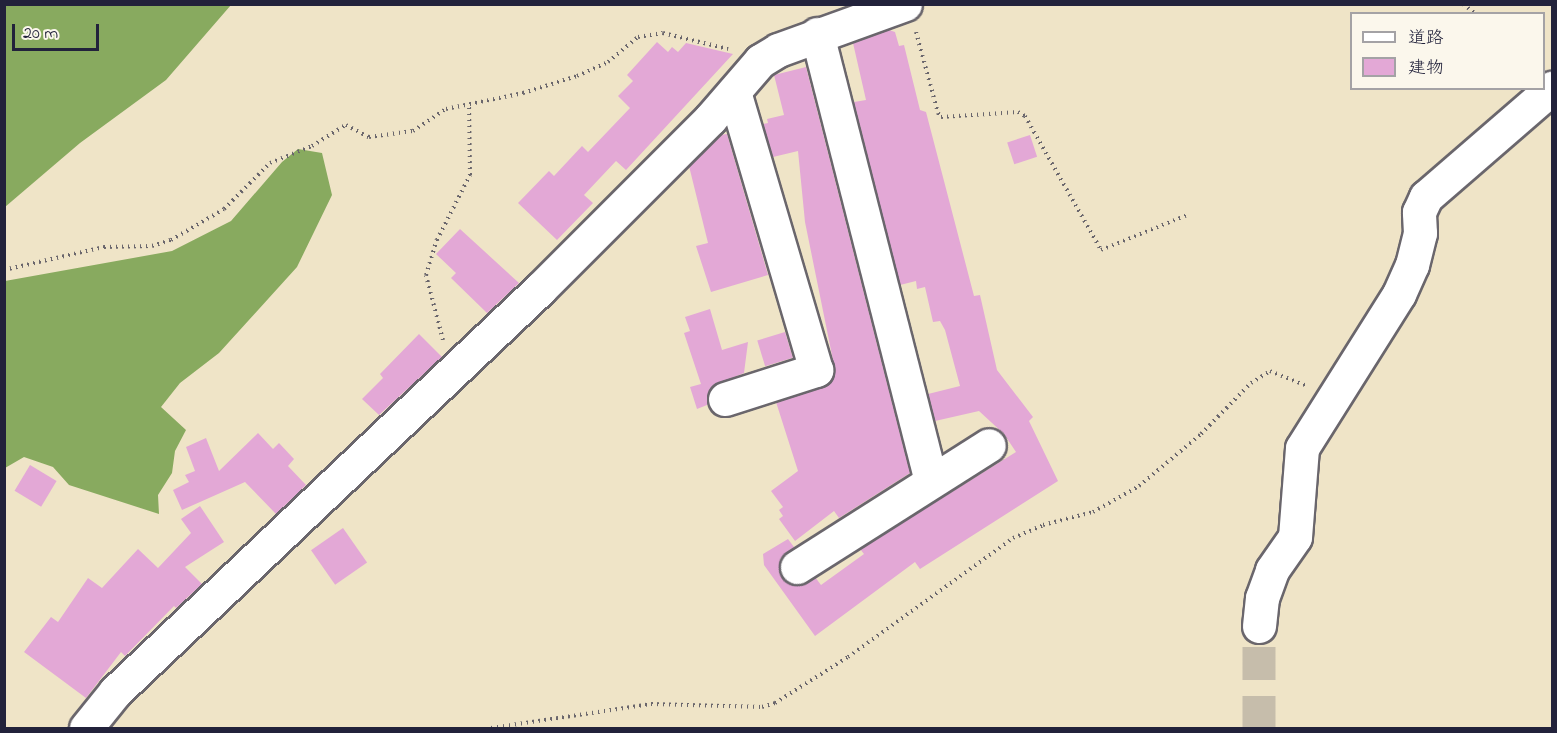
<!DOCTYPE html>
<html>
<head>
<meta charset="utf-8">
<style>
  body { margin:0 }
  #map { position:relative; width:1557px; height:733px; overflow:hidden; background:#efe4c7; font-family:"Indie Flower","Klee One",sans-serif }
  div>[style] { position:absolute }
  .forest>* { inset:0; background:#88aa5f }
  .building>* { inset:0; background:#e3a8d6; transform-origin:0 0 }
  .minor-tunnel>* { height:33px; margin-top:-16.5px; transform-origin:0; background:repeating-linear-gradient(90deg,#c6bdab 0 33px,transparent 0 49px) }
  .path>* { height:4px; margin-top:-2px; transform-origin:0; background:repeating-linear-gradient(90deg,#6a666c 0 1.5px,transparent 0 6px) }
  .roads { filter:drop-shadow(2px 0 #6a666c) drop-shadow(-2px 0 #6a666c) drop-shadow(0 2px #6a666c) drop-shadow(0 -2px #6a666c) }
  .minor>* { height:33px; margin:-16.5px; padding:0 16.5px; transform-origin:16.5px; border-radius:16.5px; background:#fff }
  span { translate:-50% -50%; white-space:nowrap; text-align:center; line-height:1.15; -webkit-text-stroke:6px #fbf7ec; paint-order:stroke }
  .frame { position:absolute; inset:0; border:6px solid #22223b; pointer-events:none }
  .legend { position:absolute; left:1350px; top:12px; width:195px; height:78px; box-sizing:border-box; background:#fbf7ec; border:2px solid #a4a2a5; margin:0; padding:8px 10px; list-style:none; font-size:18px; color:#22223b }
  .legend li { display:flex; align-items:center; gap:12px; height:30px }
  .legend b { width:30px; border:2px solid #a4a2a5 }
  .scale { position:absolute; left:12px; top:24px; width:87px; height:27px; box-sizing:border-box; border:3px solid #22223b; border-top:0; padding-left:8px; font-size:18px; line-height:21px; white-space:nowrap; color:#22223b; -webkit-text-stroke:4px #fbf7ec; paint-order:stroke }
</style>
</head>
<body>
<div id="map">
  <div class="forest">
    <div style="clip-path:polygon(5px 4px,231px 4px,231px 5px,166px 80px,80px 143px,5px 207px)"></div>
    <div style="clip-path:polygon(298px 149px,322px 153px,332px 195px,297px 267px,219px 353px,180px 383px,161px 407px,186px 430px,175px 451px,172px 473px,158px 495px,159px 514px,69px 485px,53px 467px,24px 457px,5px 468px,5px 281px,172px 251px,231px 221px,282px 162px)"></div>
  </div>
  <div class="building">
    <div style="clip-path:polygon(889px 30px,895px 32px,899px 46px,904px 45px,920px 110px,926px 112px,974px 296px,980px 295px,997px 370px,1033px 417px,1029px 421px,1058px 481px,920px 569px,915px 562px,815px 636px,764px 565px,763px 554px,788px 539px,794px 547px,780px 559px,782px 578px,797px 586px,815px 577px,821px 585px,864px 554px,860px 549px,1016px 452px,1004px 434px,979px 411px,935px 421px,928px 394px,960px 386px,945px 330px,940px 321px,933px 322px,925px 287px,917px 289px,916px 281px,900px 285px,854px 102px,866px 100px,853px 43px)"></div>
    <div style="clip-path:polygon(657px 42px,668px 52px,672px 47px,678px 52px,686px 43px,733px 54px,626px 170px,616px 161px,584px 195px,593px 203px,557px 240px,518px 203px,549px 171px,554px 176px,582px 146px,588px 152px,630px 108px,618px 96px,633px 81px,627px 75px)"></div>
    <div style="clip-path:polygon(806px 67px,910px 473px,839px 518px,834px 511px,795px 541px,779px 519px,783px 516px,779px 510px,783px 507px,771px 491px,798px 471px,776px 402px,829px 383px,834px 365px,805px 222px,798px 151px,773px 157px,763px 124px,768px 123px,767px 119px,784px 115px,774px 75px)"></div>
    <div style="clip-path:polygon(727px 134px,768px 275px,711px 292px,696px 246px,708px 243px,689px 166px,720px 135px)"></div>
    <div style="left:1030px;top:135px;width:23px;height:24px;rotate:72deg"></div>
    <div style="clip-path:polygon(460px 229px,519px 283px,487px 313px,451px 278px,456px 273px,436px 254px)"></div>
    <div style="clip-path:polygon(710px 309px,722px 350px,748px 342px,744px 373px,712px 386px,707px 405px,697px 409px,690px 387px,701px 384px,684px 333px,690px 331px,685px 317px)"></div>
    <div style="left:785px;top:332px;width:27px;height:29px;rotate:73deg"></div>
    <div style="clip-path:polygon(419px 334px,442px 357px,379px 415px,362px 399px,383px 378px,380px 374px)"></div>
    <div style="clip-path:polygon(258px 433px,273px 449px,279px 443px,294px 459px,288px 466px,306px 485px,276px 514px,245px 482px,182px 510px,173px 490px,189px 482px,185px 475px,195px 471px,186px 447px,206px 438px,219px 471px)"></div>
    <div style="left:30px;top:465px;width:31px;height:30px;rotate:31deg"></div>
    <div style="clip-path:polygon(200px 506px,224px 542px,185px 567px,202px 584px,176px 608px,174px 606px,125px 656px,121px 652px,86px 698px,24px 652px,51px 617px,58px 622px,88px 578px,102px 588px,138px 549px,158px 568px,191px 533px,181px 519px)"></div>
    <div style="left:343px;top:528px;width:42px;height:39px;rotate:55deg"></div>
  </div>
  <div class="minor-tunnel">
    <div style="left:1259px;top:728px;width:102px;rotate:-90deg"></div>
  </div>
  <div class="path">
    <div style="left:1463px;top:4px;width:16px;rotate:38deg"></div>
    <div style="left:916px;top:32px;width:84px;rotate:74.8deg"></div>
    <div style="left:938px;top:113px;width:5px;rotate:53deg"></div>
    <div style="left:941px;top:117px;width:77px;rotate:-3.7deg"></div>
    <div style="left:1018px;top:112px;width:8px;rotate:30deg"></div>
    <div style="left:1025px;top:116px;width:154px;rotate:60.4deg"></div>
    <div style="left:1101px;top:250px;width:93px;rotate:-22.1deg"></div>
    <div style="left:4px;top:270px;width:103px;rotate:-13deg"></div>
    <div style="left:104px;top:247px;width:48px;rotate:-1.2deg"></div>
    <div style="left:152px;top:246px;width:20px;rotate:-18deg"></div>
    <div style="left:171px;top:240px;width:61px;rotate:-30.3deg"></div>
    <div style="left:224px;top:209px;width:65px;rotate:-45deg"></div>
    <div style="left:270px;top:163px;width:45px;rotate:-22deg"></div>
    <div style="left:312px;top:146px;width:40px;rotate:-32deg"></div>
    <div style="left:346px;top:125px;width:26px;rotate:28deg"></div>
    <div style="left:369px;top:137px;width:44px;rotate:-7.8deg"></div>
    <div style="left:413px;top:131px;width:40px;rotate:-34deg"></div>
    <div style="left:446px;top:109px;width:79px;rotate:-11.7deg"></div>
    <div style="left:523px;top:93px;width:57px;rotate:-17.5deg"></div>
    <div style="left:577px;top:76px;width:34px;rotate:-24deg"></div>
    <div style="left:608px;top:62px;width:39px;rotate:-40deg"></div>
    <div style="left:638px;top:37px;width:25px;rotate:-9deg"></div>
    <div style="left:663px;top:33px;width:67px;rotate:13.8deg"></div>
    <div style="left:443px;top:340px;width:67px;rotate:-104.7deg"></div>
    <div style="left:426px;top:275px;width:37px;rotate:-73deg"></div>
    <div style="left:437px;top:240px;width:73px;rotate:-63.1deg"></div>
    <div style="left:470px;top:175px;width:70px;rotate:-90.8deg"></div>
    <div style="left:491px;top:728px;width:162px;rotate:-8.5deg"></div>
    <div style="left:651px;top:704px;width:111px;rotate:1.5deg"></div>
    <div style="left:762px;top:707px;width:14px;rotate:-17deg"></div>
    <div style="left:775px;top:703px;width:86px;rotate:-32.2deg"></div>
    <div style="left:848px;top:657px;width:203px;rotate:-35.8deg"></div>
    <div style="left:1013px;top:538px;width:33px;rotate:-23deg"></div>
    <div style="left:1043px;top:525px;width:52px;rotate:-14.6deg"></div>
    <div style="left:1093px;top:512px;width:53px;rotate:-29.5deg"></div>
    <div style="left:1139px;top:486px;width:81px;rotate:-40deg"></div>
    <div style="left:1201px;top:434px;width:71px;rotate:-45.6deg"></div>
    <div style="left:1251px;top:383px;width:22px;rotate:-32deg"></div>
    <div style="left:1270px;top:371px;width:38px;rotate:22deg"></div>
  </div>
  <div class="roads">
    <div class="minor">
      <div style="left:817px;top:34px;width:460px;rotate:75.7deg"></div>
      <div style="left:725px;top:399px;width:96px;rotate:-17.7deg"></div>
      <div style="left:816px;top:370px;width:290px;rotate:-106.4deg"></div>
      <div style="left:797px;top:567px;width:227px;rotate:-32.4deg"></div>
      <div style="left:1259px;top:626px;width:28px;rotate:-84deg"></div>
      <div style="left:1262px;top:598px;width:30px;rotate:-70deg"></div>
      <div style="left:1272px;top:570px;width:40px;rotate:-55.1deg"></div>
      <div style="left:1295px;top:537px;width:89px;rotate:-85.5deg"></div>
      <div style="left:1302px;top:448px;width:182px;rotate:-57.8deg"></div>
      <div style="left:1399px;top:294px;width:32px;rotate:-66deg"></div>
      <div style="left:1412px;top:265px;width:33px;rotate:-76deg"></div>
      <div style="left:1420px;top:233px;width:21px;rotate:-93deg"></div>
      <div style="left:1419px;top:212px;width:17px;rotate:-65deg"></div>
      <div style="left:1426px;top:197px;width:167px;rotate:-40.9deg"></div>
      <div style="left:86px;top:728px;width:46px;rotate:-51.1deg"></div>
      <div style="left:115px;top:692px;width:586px;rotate:-43.48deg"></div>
      <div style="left:540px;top:289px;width:240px;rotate:-45deg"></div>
      <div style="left:710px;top:119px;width:77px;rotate:-49.2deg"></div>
      <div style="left:760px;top:61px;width:21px;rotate:-31deg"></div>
      <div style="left:778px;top:50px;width:135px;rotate:-19.9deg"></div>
    </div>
  </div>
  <div class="frame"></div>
  <ul class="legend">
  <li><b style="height:8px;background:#fff"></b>道路</li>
  <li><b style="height:16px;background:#e3a8d6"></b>建物</li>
  </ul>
  <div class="scale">20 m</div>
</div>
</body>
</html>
